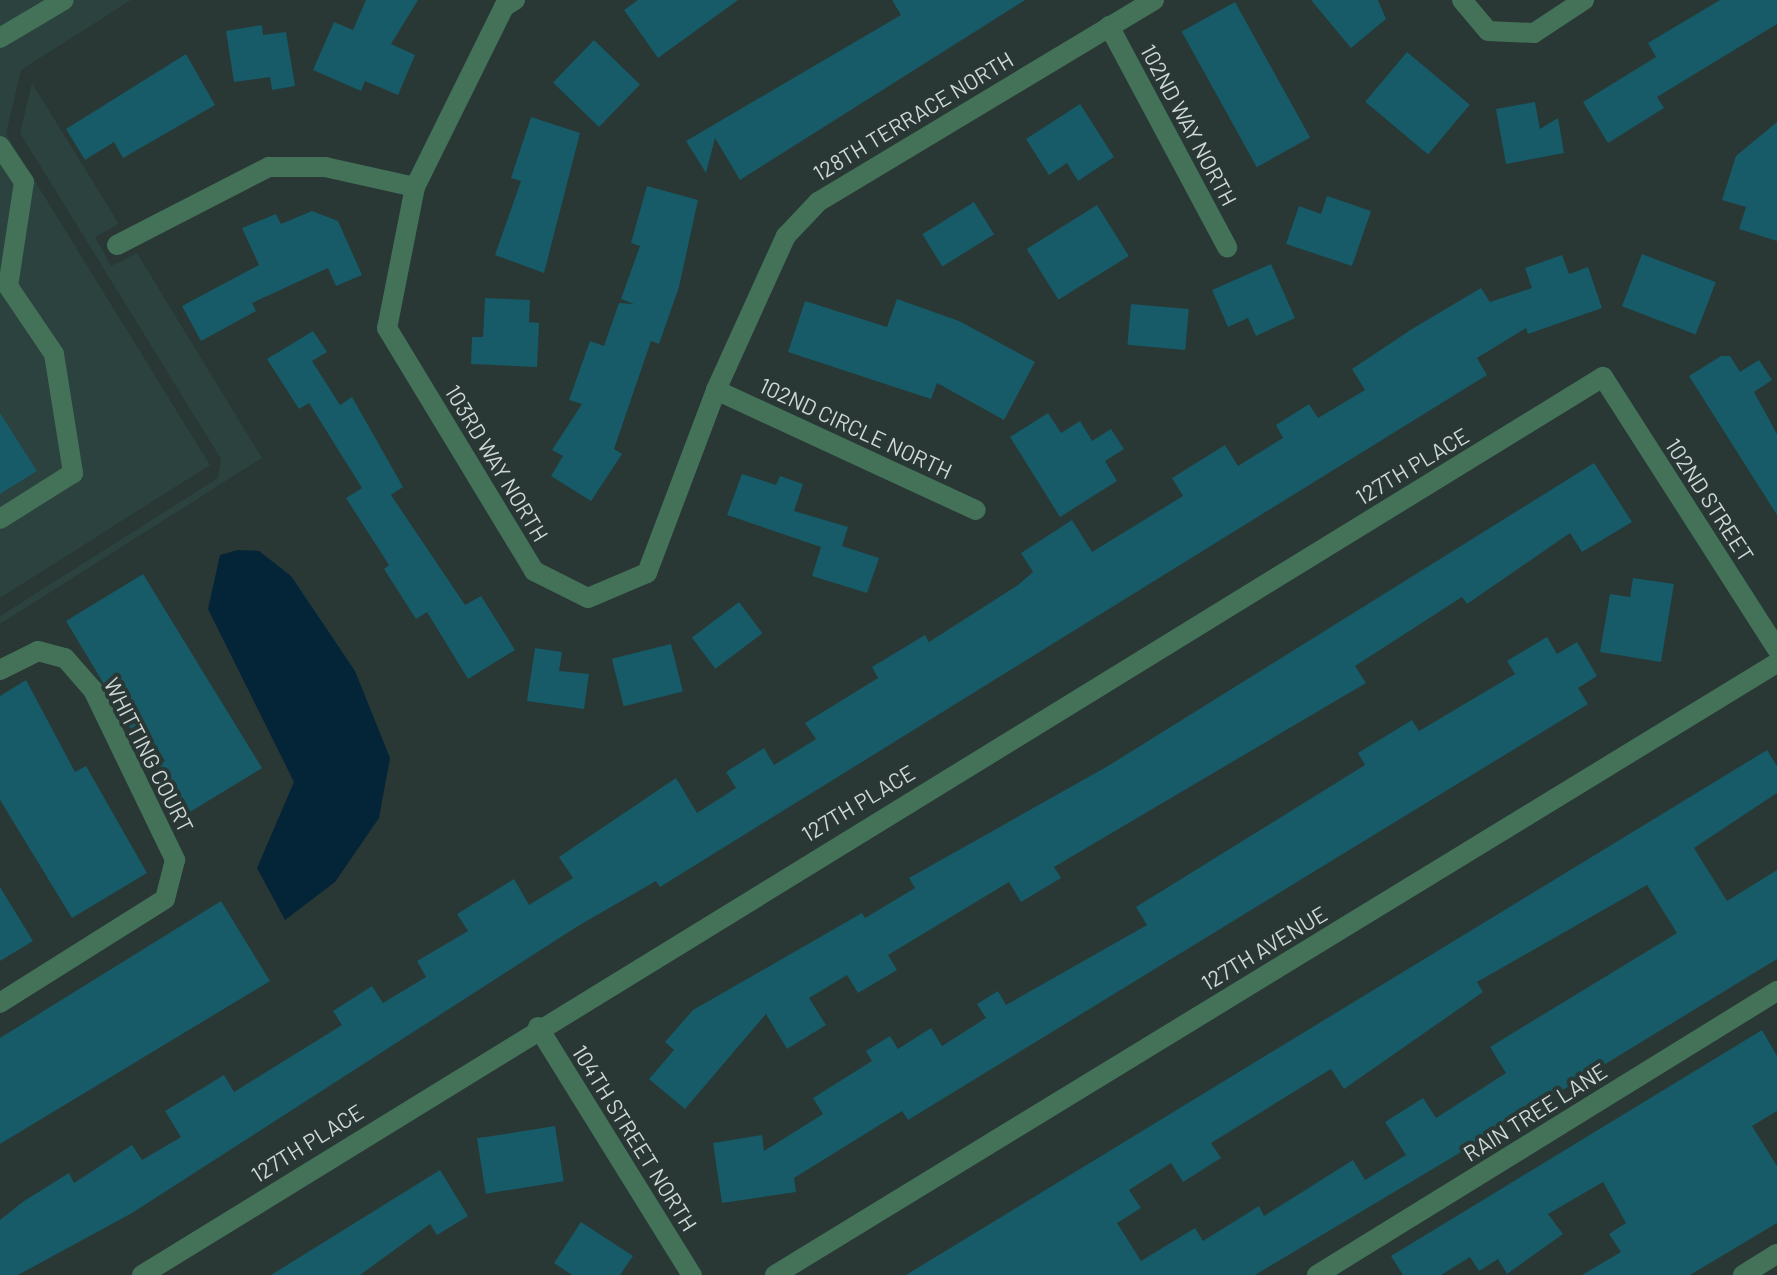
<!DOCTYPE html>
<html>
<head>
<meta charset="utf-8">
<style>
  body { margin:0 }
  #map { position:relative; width:1777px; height:1275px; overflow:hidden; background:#293735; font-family:Barlow,sans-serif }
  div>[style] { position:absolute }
  .built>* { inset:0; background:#2b423f }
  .water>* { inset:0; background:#042538 }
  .building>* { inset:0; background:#165b67; transform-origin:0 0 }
  .minor>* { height:20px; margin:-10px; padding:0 10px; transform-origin:10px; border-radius:10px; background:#437259 }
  span { translate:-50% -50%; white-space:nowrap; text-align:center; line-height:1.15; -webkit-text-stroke:8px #293735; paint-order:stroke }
  .street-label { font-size:22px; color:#d0d8d7 }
</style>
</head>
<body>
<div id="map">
  <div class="built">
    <div style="clip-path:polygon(0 0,131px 0,21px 70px,6px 134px,210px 465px,0 598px)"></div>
    <div style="clip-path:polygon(32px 83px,119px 224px,95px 237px,111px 266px,137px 253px,262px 458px,0 624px,0 616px,218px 478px,221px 459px,20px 133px)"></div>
  </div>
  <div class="water">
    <div style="clip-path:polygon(238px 550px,259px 551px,291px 576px,355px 671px,390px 758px,379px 818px,335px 882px,285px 920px,257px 868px,294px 782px,208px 609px,220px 555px)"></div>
  </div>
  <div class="building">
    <div style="clip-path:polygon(366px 0,418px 0,391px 44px,415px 55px,398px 95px,365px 81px,361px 91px,313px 70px,334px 22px,353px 30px)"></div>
    <div style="clip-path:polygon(638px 0,738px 0,658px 58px,624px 10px)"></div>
    <div style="clip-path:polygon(892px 0,1025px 0,740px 180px,715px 138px,706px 173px,686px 141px,901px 15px)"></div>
    <div style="clip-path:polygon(1311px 0,1378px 0,1386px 19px,1351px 48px)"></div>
    <div style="clip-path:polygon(1720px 0,1777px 0,1777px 24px,1657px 97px,1664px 108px,1608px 143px,1583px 102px,1656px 57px,1648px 43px)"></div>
    <div style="left:1235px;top:2px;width:155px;height:61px;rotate:61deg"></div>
    <div style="clip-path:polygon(262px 25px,263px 35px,286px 32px,295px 86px,272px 90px,270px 77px,234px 82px,226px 31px)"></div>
    <div style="left:594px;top:40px;width:64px;height:59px;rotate:44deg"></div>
    <div style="left:1407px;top:52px;width:82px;height:65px;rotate:40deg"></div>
    <div style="clip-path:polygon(186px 54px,215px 105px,123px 158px,114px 142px,85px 160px,66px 129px)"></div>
    <div style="clip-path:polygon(1535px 102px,1540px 129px,1558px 118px,1564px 153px,1506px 164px,1496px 109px)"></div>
    <div style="clip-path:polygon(1080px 104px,1114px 157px,1078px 181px,1067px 163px,1049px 175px,1026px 139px)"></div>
    <div style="clip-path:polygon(531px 117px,580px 133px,544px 273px,495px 255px,521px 181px,511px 178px)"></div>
    <div style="clip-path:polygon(1777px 122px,1777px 241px,1739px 229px,1746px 207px,1722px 200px,1736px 156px)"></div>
    <div style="clip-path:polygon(647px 186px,698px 200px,679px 287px,659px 344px,651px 341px,614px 449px,622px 454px,591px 501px,551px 476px,563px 456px,552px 450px,582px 404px,569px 400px,590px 341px,604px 346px,619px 303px,634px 304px,621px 299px,640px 246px,631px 243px)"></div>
    <div style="clip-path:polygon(1327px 196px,1371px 211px,1352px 266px,1286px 244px,1299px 206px,1321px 214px)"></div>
    <div style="left:974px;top:202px;width:38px;height:61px;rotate:58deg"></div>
    <div style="left:1097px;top:205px;width:60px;height:83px;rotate:58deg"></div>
    <div style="clip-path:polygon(312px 211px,338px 221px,362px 275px,336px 286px,328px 268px,252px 303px,256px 311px,201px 341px,182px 306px,259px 265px,242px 228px,276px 214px,281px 224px)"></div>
    <div style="left:1642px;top:254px;width:79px;height:56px;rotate:21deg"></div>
    <div style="clip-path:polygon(1562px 255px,1569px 274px,1588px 267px,1602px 308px,1528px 334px,1526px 328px,1477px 358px,1487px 375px,660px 887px,656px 881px,578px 926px,132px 1213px,18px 1275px,0 1275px,0 1220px,24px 1201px,69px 1173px,74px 1183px,132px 1145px,142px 1160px,181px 1137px,165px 1111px,224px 1075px,234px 1092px,342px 1025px,333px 1011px,372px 986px,383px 1003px,426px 977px,417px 961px,468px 931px,457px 914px,514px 879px,529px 905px,573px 878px,559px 857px,676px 778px,697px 813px,736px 788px,726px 772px,764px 748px,774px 765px,816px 739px,805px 723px,878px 678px,872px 667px,925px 635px,929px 642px,1018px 585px,1033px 572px,1021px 553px,1072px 520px,1092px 552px,1183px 496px,1172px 478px,1225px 445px,1238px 466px,1283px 438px,1276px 425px,1309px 404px,1318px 418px,1365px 390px,1352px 369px,1412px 329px,1481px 288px,1490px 302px,1532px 288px,1525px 268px)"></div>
    <div style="clip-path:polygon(1271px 264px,1295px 318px,1256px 336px,1248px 318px,1228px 327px,1212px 290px)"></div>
    <div style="clip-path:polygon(485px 298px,530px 300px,529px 322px,539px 323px,537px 367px,471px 364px,472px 337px,483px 337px)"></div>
    <div style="clip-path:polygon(897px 299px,959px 321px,1035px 362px,1004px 420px,937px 383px,931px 399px,788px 352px,805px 301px,887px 327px)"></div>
    <div style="left:1131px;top:304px;width:58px;height:41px;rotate:5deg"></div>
    <div style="clip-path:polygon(313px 331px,327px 352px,312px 361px,340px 405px,352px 397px,403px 487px,391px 495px,465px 605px,481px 596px,515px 650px,468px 679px,427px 612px,416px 619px,384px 569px,389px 565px,346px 498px,362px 488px,309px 403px,299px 409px,267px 359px)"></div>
    <div style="clip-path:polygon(1721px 356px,1730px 356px,1740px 372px,1759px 360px,1772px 380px,1754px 392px,1777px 434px,1777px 515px,1689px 376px)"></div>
    <div style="clip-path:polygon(0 413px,37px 471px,0 494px)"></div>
    <div style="clip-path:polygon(1048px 413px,1061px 433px,1080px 421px,1092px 441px,1111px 429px,1124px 449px,1105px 461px,1117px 481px,1060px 517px,1010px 437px)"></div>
    <div style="clip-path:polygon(1594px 463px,1632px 522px,1582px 552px,1570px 533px,1467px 604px,1462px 597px,1355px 666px,1366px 683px,1054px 867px,1061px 878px,1021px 902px,1009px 882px,888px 955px,897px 970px,858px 993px,847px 975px,809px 998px,826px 1025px,787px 1049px,766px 1014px,685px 1109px,649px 1079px,674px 1050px,665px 1042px,693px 1010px,862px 913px,865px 918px,915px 888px,909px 878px,1108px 766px)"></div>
    <div style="clip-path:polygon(742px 474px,776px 485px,780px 476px,803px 484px,794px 511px,848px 527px,842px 546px,879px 558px,867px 593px,812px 576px,821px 547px,727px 515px)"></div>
    <div style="clip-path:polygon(143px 574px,262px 768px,185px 815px,155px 767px,165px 761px,141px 722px,131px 729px,66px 621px)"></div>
    <div style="clip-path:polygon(1633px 578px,1674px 584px,1661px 662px,1600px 652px,1610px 594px,1630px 597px)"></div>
    <div style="left:739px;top:602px;width:39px;height:59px;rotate:53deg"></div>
    <div style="clip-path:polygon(1547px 637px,1557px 654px,1577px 642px,1597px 676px,1578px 688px,1588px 704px,908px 1120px,902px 1111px,794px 1178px,796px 1192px,722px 1203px,713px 1143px,762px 1135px,764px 1151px,823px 1114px,813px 1098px,872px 1061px,866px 1051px,890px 1036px,898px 1049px,931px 1028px,942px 1046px,986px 1018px,977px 1004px,998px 991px,1006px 1005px,1147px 925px,1136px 907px,1365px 765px,1358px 753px,1412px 720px,1419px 731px,1515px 674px,1507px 661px)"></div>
    <div style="left:671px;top:644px;width:49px;height:61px;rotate:76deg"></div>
    <div style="clip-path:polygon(535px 648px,562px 652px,559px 671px,589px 674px,584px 709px,527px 701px)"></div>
    <div style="clip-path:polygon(26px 680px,75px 772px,86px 766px,147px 873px,72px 918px,0 800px,0 696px)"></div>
    <div style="clip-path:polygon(evenodd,1767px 750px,1777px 766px,1777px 793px,1694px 848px,1727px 901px,1777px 870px,1777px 959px,1473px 1145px,1255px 1275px,906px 1275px,1767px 750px,1647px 885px,1677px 933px,1490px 1047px,1506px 1073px,1436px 1118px,1423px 1098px,1385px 1122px,1406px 1155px,1365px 1180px,1353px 1160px,1264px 1216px,1259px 1206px,1203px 1241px,1195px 1228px,1141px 1261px,1117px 1223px,1141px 1208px,1129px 1190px,1171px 1163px,1183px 1182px,1221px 1158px,1211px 1143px,1331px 1069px,1344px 1089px,1483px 992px,1477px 982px,1647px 885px)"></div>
    <div style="clip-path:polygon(0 887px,33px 941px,0 961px)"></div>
    <div style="clip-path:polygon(221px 901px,270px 981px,0 1144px,0 1038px)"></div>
    <div style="clip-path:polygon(1762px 1030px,1777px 1056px,1777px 1111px,1752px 1126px,1777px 1166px,1777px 1223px,1690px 1275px,1582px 1275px,1621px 1252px,1609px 1234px,1626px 1223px,1603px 1182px,1548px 1214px,1563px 1234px,1507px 1274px,1498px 1259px,1479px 1271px,1470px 1257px,1441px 1275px,1403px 1275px,1391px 1256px)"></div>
    <div style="left:555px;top:1126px;width:56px;height:79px;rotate:81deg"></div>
    <div style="clip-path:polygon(440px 1170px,468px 1216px,437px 1235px,430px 1224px,360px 1275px,271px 1275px)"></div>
    <div style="clip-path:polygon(581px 1222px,633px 1256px,620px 1275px,572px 1275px,554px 1263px)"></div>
  </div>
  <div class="minor">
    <div style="left:515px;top:0;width:13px;rotate:148deg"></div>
    <div style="left:504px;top:7px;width:201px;rotate:116.3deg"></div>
    <div style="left:415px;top:187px;width:144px;rotate:101.2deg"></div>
    <div style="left:387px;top:328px;width:284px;rotate:58.8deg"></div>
    <div style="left:534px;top:571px;width:60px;rotate:26.6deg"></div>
    <div style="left:588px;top:598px;width:64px;rotate:-23deg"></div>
    <div style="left:647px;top:573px;width:196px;rotate:-69.3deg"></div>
    <div style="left:716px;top:390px;width:169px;rotate:-65.6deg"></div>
    <div style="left:786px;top:236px;width:47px;rotate:-46.7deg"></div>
    <div style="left:818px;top:202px;width:392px;rotate:-31deg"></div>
    <div style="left:1462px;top:0;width:40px;rotate:50deg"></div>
    <div style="left:1488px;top:31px;width:46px;rotate:2.5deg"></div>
    <div style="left:1534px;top:33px;width:60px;rotate:-33.4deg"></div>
    <div style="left:1109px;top:26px;width:251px;rotate:61.9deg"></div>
    <div style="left:0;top:38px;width:74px;rotate:-30.7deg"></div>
    <div style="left:0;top:146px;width:43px;rotate:56.3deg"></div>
    <div style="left:24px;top:182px;width:105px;rotate:98.7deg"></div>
    <div style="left:8px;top:286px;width:82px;rotate:55.9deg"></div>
    <div style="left:54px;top:354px;width:121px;rotate:80.9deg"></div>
    <div style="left:73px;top:473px;width:86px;rotate:147.8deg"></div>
    <div style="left:117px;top:245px;width:171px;rotate:-27.2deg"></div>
    <div style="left:269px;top:167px;width:56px"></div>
    <div style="left:325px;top:167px;width:92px;rotate:12.5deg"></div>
    <div style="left:716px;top:390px;width:286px;rotate:24.8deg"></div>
    <div style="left:0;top:670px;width:42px;rotate:-26.6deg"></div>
    <div style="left:38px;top:651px;width:28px;rotate:15deg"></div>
    <div style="left:65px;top:658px;width:43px;rotate:48.8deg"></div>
    <div style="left:93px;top:690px;width:189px;rotate:64.2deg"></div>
    <div style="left:175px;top:860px;width:40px;rotate:104.4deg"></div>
    <div style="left:165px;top:899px;width:195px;rotate:147.8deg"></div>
    <div style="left:538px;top:1027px;width:292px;rotate:58.2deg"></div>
    <div style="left:142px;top:1275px;width:1715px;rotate:-31.58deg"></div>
    <div style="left:1603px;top:377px;width:323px;rotate:57.4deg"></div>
    <div style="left:775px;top:1275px;width:1174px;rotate:-31.42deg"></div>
    <div style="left:1317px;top:1275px;width:541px;rotate:-31.69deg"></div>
    <div style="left:1743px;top:1275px;width:40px;rotate:-32deg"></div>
  </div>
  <div class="street-label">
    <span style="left:913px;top:116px;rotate:-31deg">128TH TERRACE NORTH</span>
    <span style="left:1189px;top:125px;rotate:62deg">102ND WAY NORTH</span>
    <span style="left:856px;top:428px;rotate:25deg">102ND CIRCLE NORTH</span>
    <span style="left:497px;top:463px;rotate:59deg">103RD WAY NORTH</span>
    <span style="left:1412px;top:466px;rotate:-31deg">127TH PLACE</span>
    <span style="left:1710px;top:500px;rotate:57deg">102ND STREET</span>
    <span style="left:149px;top:755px;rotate:63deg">WHITTING COURT</span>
    <span style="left:858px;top:803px;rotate:-31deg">127TH PLACE</span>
    <span style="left:1264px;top:948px;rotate:-31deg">127TH AVENUE</span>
    <span style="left:1535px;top:1112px;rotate:-32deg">RAIN TREE LANE</span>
    <span style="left:635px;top:1138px;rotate:58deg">104TH STREET NORTH</span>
    <span style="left:307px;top:1143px;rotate:-32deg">127TH PLACE</span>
  </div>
</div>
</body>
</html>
